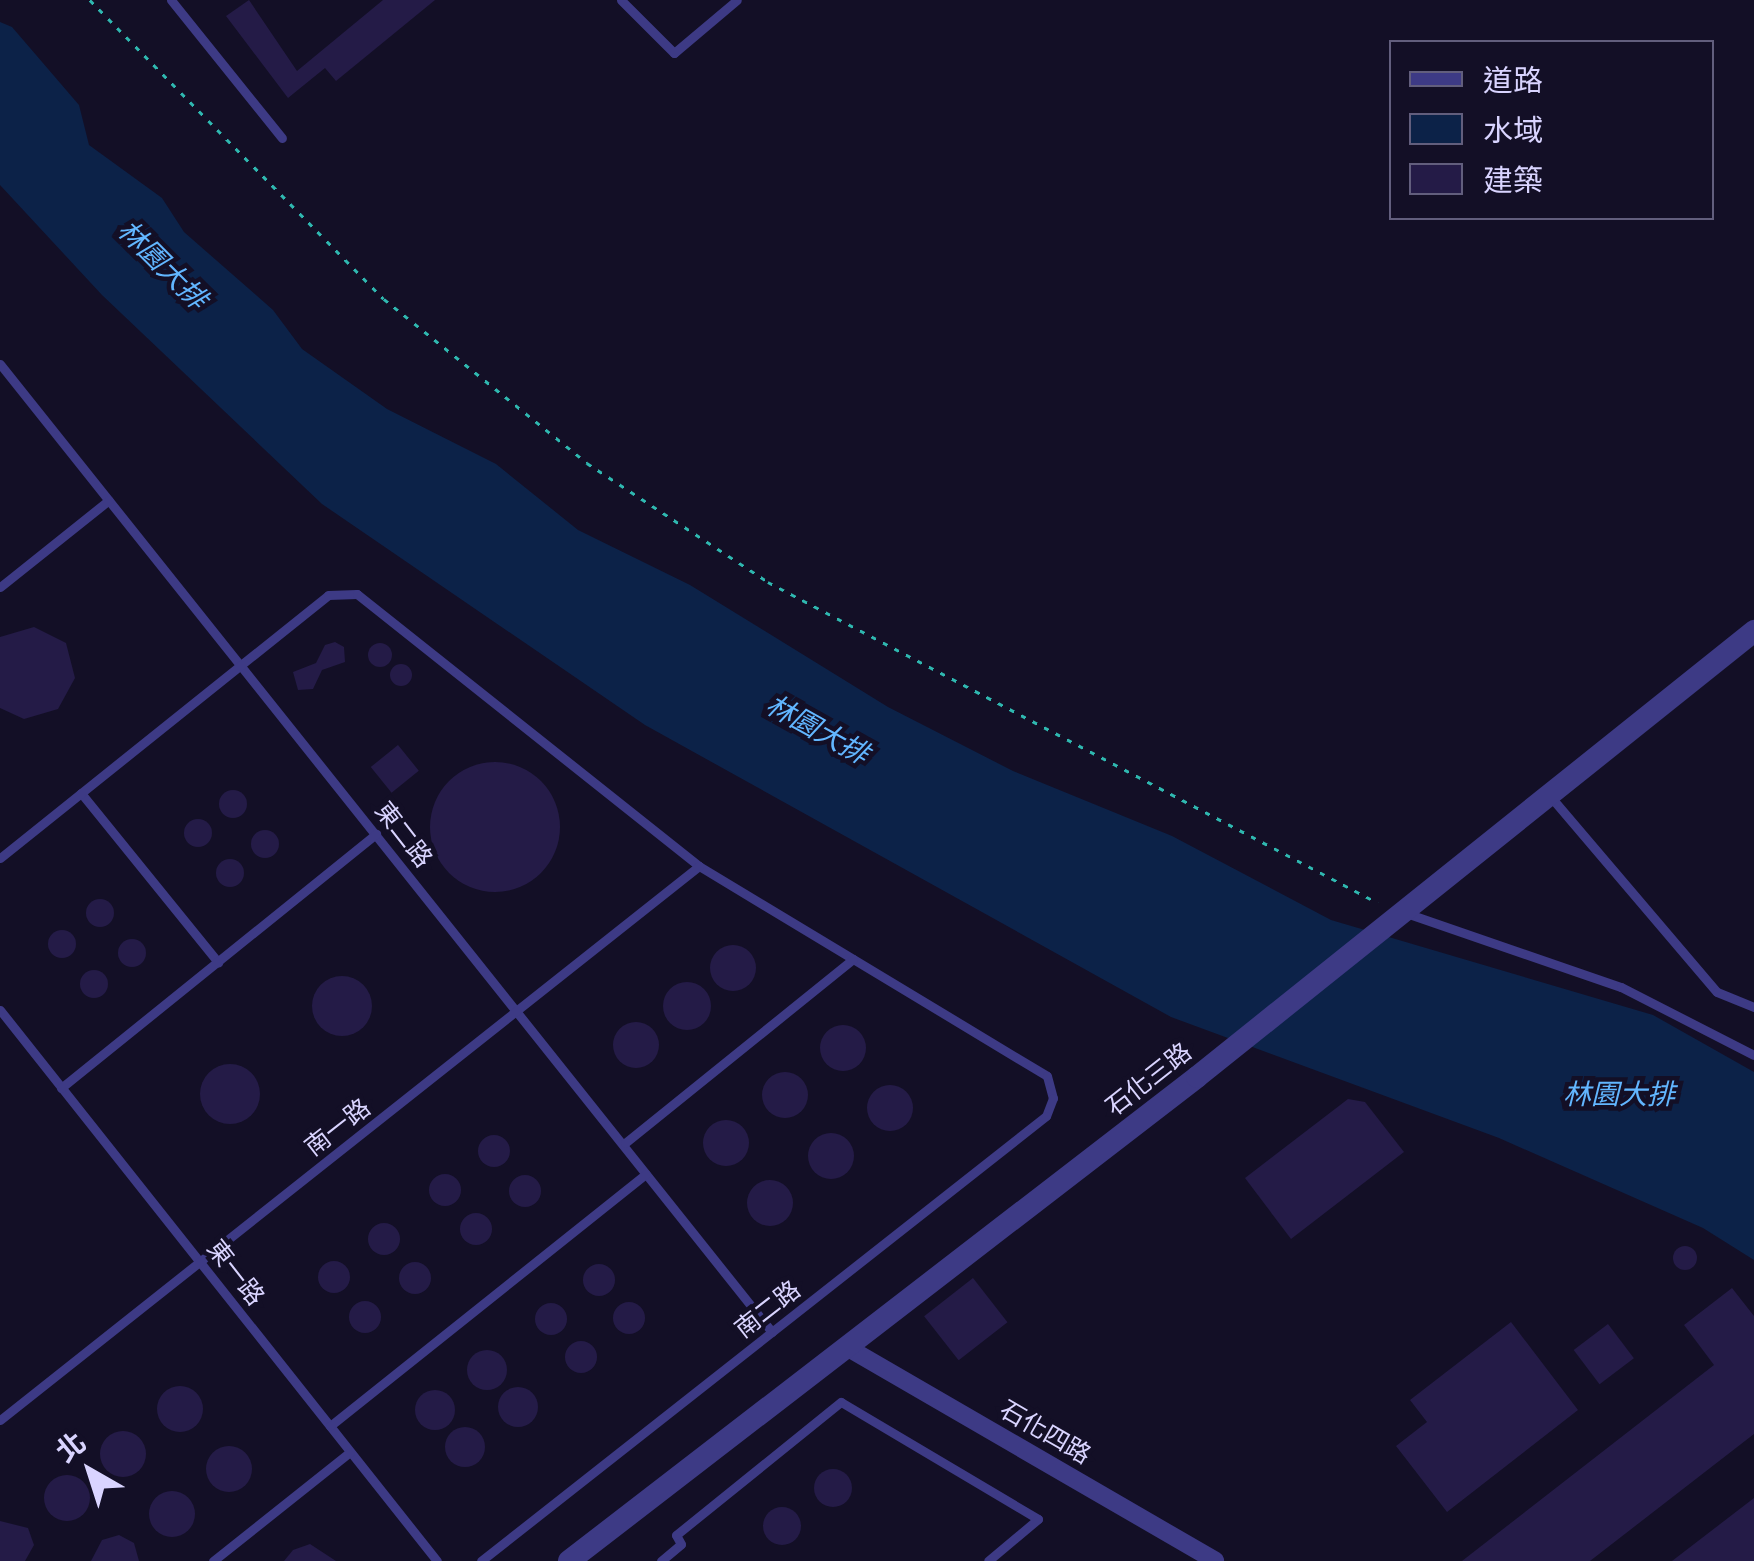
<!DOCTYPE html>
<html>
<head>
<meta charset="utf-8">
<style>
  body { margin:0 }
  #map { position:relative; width:1754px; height:1561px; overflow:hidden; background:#130f26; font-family:"Source Sans 3","Noto Sans TC",sans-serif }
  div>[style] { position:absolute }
  .water>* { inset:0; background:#0c2248 }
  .building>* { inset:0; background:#241b47; transform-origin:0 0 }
  .round { border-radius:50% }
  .path>* { height:2.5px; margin-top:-1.25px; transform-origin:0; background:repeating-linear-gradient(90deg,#2fb8b0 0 5px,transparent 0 13px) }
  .service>* { height:9px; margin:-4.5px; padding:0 4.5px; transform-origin:4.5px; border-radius:4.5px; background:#3d3a85 }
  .minor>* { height:18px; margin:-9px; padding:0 9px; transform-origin:9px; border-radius:9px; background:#3d3a85 }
  .tertiary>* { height:22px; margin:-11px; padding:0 11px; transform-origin:11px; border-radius:11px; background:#3d3a85 }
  span { translate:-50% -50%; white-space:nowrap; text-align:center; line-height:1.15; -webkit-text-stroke:9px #130f26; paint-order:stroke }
  .street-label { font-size:25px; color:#d9d4ff }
  .water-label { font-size:28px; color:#62b6ff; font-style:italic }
  .legend { position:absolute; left:1389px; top:40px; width:325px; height:180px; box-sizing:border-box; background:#130f26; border:2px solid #625e7d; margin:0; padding:12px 18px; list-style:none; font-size:30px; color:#d9d4ff }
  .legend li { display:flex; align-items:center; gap:20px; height:50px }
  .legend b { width:50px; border:2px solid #625e7d }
  .north { position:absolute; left:40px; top:1421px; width:100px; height:100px; -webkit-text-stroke:8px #130f26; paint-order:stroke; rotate:321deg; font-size:28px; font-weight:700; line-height:40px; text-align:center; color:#d9d4ff }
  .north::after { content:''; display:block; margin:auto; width:35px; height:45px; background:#d9d4ff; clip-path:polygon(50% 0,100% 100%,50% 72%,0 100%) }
</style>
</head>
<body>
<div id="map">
  <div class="water">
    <div style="clip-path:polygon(0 22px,12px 27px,79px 105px,89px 145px,162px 198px,184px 232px,273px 310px,302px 349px,387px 409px,496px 464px,578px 530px,690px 585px,888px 707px,1013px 771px,1172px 836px,1331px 920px,1653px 1015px,1754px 1072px,1754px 1260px,1703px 1228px,1499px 1138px,1171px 1017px,645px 725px,322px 504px,102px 295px,0 185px)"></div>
  </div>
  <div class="building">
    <div style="clip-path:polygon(249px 0,297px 71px,383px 0,435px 0,336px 81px,325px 68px,288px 98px,226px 16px)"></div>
    <div style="clip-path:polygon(34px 627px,66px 643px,75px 678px,58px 709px,24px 719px,0 708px,0 637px)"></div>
    <div style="clip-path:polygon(335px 642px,344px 647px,345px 662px,322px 670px,313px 689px,298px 690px,293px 672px,316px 663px,325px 645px)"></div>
    <div class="round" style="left:368px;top:643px;width:24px;height:24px"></div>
    <div class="round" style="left:390px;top:664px;width:22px;height:22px"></div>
    <div style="left:398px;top:745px;width:33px;height:35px;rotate:51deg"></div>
    <div class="round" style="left:430px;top:762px;width:130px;height:130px"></div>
    <div class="round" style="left:219px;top:790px;width:28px;height:28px"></div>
    <div class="round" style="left:184px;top:819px;width:28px;height:28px"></div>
    <div class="round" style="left:251px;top:830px;width:28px;height:28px"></div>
    <div class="round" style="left:216px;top:859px;width:28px;height:28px"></div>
    <div class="round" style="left:86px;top:899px;width:28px;height:28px"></div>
    <div class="round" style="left:48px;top:930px;width:28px;height:28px"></div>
    <div class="round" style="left:118px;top:939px;width:28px;height:28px"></div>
    <div class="round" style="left:710px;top:945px;width:46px;height:46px"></div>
    <div class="round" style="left:80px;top:970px;width:28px;height:28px"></div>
    <div class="round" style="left:312px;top:976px;width:60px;height:60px"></div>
    <div class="round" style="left:663px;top:982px;width:48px;height:48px"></div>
    <div class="round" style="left:613px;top:1022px;width:46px;height:46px"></div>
    <div class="round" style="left:820px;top:1025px;width:46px;height:46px"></div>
    <div class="round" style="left:200px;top:1064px;width:60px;height:60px"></div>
    <div class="round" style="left:762px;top:1072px;width:46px;height:46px"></div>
    <div class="round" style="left:867px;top:1085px;width:46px;height:46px"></div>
    <div style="clip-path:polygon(1348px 1099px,1365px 1102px,1404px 1152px,1291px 1239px,1245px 1178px)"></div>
    <div class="round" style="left:703px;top:1120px;width:46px;height:46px"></div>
    <div class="round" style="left:808px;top:1133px;width:46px;height:46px"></div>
    <div class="round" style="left:478px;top:1135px;width:32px;height:32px"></div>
    <div class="round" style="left:429px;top:1174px;width:32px;height:32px"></div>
    <div class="round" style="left:509px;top:1175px;width:32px;height:32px"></div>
    <div class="round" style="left:747px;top:1180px;width:46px;height:46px"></div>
    <div class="round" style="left:460px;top:1213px;width:32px;height:32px"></div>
    <div class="round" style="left:368px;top:1223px;width:32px;height:32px"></div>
    <div class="round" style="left:1673px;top:1246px;width:24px;height:24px"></div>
    <div class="round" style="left:318px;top:1261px;width:32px;height:32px"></div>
    <div class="round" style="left:399px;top:1262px;width:32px;height:32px"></div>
    <div class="round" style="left:583px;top:1264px;width:32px;height:32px"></div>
    <div style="left:973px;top:1278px;width:56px;height:62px;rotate:52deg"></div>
    <div style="clip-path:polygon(1732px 1288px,1754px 1316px,1754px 1434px,1590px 1561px,1462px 1561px,1714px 1365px,1684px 1325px)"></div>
    <div class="round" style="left:349px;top:1301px;width:32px;height:32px"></div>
    <div class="round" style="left:613px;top:1302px;width:32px;height:32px"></div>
    <div class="round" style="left:535px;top:1303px;width:32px;height:32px"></div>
    <div style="clip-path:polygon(1511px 1322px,1578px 1410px,1447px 1512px,1396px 1446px,1427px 1422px,1410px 1400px)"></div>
    <div style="left:1608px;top:1324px;width:43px;height:43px;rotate:53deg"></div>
    <div class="round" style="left:565px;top:1341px;width:32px;height:32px"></div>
    <div class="round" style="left:467px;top:1350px;width:40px;height:40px"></div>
    <div class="round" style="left:157px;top:1386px;width:46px;height:46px"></div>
    <div class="round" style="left:498px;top:1387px;width:40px;height:40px"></div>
    <div class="round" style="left:415px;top:1390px;width:40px;height:40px"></div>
    <div class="round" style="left:445px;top:1427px;width:40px;height:40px"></div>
    <div class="round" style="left:100px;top:1431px;width:46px;height:46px"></div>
    <div class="round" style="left:206px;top:1446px;width:46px;height:46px"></div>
    <div class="round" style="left:814px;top:1469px;width:38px;height:38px"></div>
    <div class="round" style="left:44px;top:1475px;width:46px;height:46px"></div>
    <div class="round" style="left:149px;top:1491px;width:46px;height:46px"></div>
    <div style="clip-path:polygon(1754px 1498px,1754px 1561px,1672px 1561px)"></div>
    <div class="round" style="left:763px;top:1507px;width:38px;height:38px"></div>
    <div style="clip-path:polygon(0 1521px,28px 1528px,34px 1545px,25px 1561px,0 1561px)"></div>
    <div style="clip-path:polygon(119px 1535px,134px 1543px,139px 1561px,91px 1561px,102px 1540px)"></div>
    <div style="clip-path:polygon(310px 1544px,336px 1561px,284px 1561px,293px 1550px)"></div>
  </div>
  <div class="path">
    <div style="left:90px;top:0;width:419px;rotate:45.5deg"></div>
    <div style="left:384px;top:299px;width:261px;rotate:38.9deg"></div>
    <div style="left:587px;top:463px;width:217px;rotate:33.3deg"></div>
    <div style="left:768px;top:582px;width:689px;rotate:27.75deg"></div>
  </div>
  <div class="service">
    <div style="left:171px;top:0;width:177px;rotate:51.2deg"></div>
    <div style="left:621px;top:0;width:75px;rotate:45deg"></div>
    <div style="left:674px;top:53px;width:82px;rotate:-40.1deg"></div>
    <div style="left:0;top:364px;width:1238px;rotate:51.43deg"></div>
    <div style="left:0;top:587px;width:139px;rotate:-38.6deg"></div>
    <div style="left:81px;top:793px;width:218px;rotate:51deg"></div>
    <div style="left:1550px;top:796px;width:257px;rotate:49.6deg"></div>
    <div style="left:1717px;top:992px;width:40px;rotate:22deg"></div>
    <div style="left:0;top:858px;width:420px;rotate:-38.7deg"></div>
    <div style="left:328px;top:595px;width:29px;rotate:-2deg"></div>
    <div style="left:357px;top:594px;width:437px;rotate:38.5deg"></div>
    <div style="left:699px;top:866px;width:406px;rotate:31.1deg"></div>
    <div style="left:1047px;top:1076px;width:23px;rotate:75deg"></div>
    <div style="left:1053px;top:1098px;width:19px;rotate:111deg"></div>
    <div style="left:1046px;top:1116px;width:719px;rotate:141.78deg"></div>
    <div style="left:1406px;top:913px;width:227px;rotate:19deg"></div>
    <div style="left:1621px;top:987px;width:149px;rotate:27.1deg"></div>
    <div style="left:0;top:1010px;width:703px;rotate:51.58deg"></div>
    <div style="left:61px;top:1088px;width:405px;rotate:-38.9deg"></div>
    <div style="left:625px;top:1143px;width:293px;rotate:-38.9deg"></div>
    <div style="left:0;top:1420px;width:892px;rotate:-38.4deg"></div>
    <div style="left:330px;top:1426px;width:404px;rotate:-38.6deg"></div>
    <div style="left:213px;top:1561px;width:175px;rotate:-38.5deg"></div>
    <div style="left:661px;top:1561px;width:26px;rotate:-40deg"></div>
    <div style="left:681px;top:1544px;width:10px;rotate:-119deg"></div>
    <div style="left:676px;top:1535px;width:212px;rotate:-38.9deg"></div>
    <div style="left:841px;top:1402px;width:229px;rotate:30.7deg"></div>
    <div style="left:1038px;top:1519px;width:65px;rotate:140deg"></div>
  </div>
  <div class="minor">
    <div style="left:850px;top:1349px;width:422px;rotate:30.1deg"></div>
  </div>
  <div class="tertiary">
    <div style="left:569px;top:1561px;width:793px;rotate:-37.62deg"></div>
    <div style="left:1197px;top:1077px;width:714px;rotate:-38.68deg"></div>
  </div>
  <div class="street-label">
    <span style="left:403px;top:835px;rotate:52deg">東二路</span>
    <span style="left:1149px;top:1080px;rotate:-38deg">石化三路</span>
    <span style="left:338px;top:1128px;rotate:-38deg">南一路</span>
    <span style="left:235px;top:1273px;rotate:52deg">東一路</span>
    <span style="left:768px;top:1310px;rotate:-38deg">南二路</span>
    <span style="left:1045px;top:1433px;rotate:30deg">石化四路</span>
  </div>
  <div class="water-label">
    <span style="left:162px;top:265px;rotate:45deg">林園大排</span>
    <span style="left:817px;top:730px;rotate:29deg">林園大排</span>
    <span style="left:1619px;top:1095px">林園大排</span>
  </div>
  <ul class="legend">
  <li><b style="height:12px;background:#3d3a85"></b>道路</li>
  <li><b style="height:28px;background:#0c2248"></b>水域</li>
  <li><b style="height:28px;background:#241b47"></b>建築</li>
  </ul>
  <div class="north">北</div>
</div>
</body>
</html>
